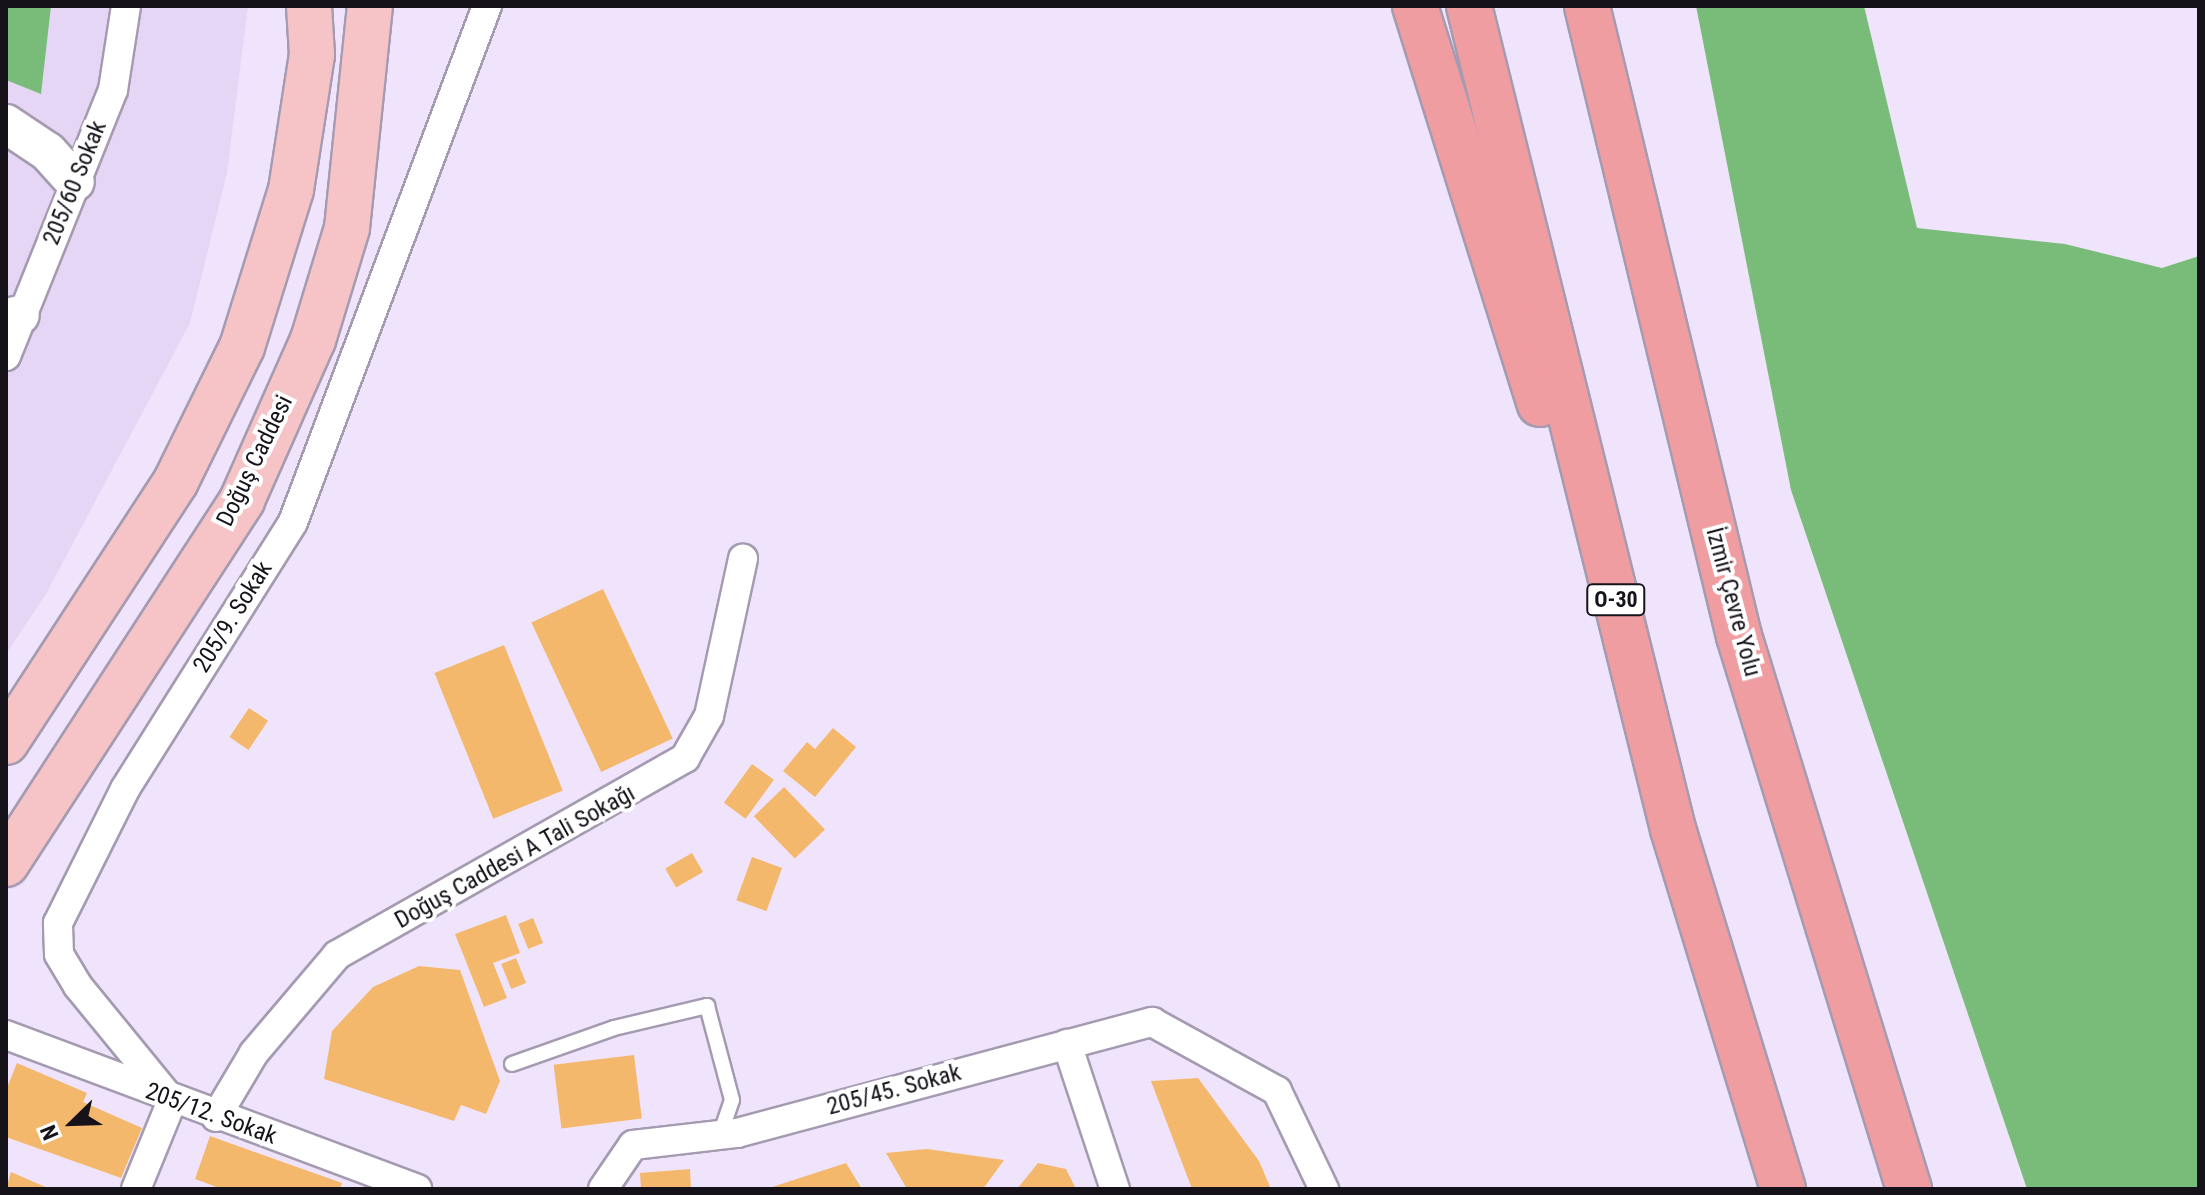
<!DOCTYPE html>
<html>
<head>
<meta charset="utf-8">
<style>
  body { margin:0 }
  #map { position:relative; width:2205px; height:1195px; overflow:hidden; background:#efe4fc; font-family:"Roboto Condensed",sans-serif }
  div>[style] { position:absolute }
  .built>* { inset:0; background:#e4d6f4 }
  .forest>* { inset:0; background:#79bc7a }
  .building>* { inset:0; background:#f4b86d; transform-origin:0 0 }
  .roads { filter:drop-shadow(2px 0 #a59bb1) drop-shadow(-2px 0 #a59bb1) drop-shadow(0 2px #a59bb1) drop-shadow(0 -2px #a59bb1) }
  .lane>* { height:14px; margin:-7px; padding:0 7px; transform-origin:7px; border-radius:7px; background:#fff }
  .street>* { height:28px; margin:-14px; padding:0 14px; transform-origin:14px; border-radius:14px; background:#fff }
  .secondary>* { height:38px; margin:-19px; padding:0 19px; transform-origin:19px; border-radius:19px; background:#fff }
  .primary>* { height:44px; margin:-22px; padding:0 22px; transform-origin:22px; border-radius:22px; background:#f6c4c7 }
  .highway>* { height:44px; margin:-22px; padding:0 22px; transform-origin:22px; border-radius:22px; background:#f09da2 }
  span { translate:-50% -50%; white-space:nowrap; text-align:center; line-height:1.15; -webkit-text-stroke:8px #fff; paint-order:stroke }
  .shield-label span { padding:2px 6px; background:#fff; border:2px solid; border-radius:6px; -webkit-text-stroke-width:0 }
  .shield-label { font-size:22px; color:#16121a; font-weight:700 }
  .street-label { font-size:24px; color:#16121a }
  .frame { position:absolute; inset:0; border:8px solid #16121a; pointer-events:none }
  .north { position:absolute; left:32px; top:1083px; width:80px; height:80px; -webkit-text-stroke:6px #fff; paint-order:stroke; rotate:247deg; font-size:22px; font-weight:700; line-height:32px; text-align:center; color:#16121a }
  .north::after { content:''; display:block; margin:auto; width:28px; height:36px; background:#16121a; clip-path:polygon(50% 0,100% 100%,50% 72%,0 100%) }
</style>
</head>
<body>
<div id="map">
  <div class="built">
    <div style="clip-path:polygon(6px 6px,248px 6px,227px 173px,190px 323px,46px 594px,6px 654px)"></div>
  </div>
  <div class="forest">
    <div style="clip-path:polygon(6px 6px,51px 6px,41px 94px,6px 80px)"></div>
    <div style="clip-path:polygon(1696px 6px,1864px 6px,1917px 228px,2065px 244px,2162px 268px,2199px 256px,2199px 1189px,2027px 1189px,1791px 490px)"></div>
  </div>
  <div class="building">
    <div style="left:603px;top:589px;width:165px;height:79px;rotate:65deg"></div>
    <div style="left:504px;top:645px;width:157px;height:75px;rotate:68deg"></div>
    <div style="left:249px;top:708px;width:23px;height:35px;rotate:34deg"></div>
    <div style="clip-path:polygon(833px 728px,856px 747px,815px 797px,783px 771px,807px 742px,815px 749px)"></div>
    <div style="left:752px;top:764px;width:27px;height:48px;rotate:36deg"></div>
    <div style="left:784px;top:787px;width:59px;height:42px;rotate:46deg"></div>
    <div style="left:692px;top:853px;width:22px;height:31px;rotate:60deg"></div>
    <div style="left:752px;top:857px;width:32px;height:46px;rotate:20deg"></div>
    <div style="clip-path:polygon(506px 915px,520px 953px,493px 963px,507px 998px,484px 1007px,455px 934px)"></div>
    <div style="left:533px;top:918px;width:27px;height:16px;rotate:68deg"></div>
    <div style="left:516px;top:958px;width:27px;height:16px;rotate:68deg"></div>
    <div style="clip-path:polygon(419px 966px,460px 970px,500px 1081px,486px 1114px,461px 1105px,454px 1121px,324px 1079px,332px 1031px,373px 987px)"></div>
    <div style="left:634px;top:1055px;width:64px;height:81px;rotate:83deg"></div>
    <div style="clip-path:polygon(17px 1063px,87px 1093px,83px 1102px,142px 1128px,121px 1178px,6px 1137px,6px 1090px)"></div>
    <div style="clip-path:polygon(1198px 1078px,1259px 1161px,1271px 1189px,1192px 1189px,1151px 1081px)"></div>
    <div style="clip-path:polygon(210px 1136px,342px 1183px,340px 1189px,222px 1189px,195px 1179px)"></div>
    <div style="clip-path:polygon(927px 1149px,1004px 1160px,983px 1189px,907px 1189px,886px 1153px)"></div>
    <div style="clip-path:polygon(846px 1163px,862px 1189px,769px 1189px,769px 1188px)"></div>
    <div style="clip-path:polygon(1038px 1163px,1066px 1169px,1076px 1189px,1017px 1189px)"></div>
    <div style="clip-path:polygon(690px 1169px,691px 1189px,641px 1189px,640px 1173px)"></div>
    <div style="clip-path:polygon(11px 1172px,50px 1189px,6px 1189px)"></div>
  </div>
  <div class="roads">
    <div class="lane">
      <div style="left:512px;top:1064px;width:108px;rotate:-19.4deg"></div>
      <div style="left:614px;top:1028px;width:96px;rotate:-13.3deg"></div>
      <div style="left:707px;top:1006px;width:97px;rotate:75.1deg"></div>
      <div style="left:732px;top:1100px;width:37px;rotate:109deg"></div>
    </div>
    <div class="street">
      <div style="left:6px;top:356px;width:287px;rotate:-68.1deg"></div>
      <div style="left:113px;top:90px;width:85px;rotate:-81.2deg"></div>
      <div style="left:6px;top:1035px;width:439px;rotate:20.5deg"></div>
      <div style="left:1067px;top:1044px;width:153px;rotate:71.7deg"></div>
      <div style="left:216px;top:1117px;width:74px;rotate:-59.3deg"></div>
      <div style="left:254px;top:1053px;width:128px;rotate:-49.7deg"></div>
      <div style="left:337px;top:955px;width:400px;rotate:-29.5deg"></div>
      <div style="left:685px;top:758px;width:48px;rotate:-60.3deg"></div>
      <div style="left:709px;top:716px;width:161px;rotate:-77.8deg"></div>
      <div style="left:136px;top:1189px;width:95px;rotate:-67.8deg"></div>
      <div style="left:172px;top:1101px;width:149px;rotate:-129.3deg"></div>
      <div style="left:78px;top:986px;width:37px;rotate:-121deg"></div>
      <div style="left:59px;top:954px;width:31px;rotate:-92deg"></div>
      <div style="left:58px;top:923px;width:150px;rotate:-63.4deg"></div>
      <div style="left:125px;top:789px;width:315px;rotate:-57.8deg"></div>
      <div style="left:293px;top:522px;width:551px;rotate:-69.4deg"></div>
      <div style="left:603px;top:1189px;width:53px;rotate:-55.7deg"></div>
      <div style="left:633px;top:1145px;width:105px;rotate:-6.6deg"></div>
      <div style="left:737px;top:1133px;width:430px;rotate:-15deg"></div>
      <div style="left:1152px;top:1022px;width:143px;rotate:28.9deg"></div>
      <div style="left:1277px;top:1091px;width:109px;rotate:64.4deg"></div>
    </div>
    <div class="secondary">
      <div style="left:6px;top:124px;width:50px;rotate:33.7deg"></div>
      <div style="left:48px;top:152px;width:40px;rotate:48deg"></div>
      <div style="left:6px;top:318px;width:14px;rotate:-12deg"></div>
    </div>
    <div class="primary">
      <div style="left:6px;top:742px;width:311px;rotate:-56.9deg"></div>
      <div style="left:176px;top:481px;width:149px;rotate:-63.8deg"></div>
      <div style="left:242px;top:347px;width:164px;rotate:-72.7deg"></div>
      <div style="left:291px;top:190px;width:137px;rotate:-81.2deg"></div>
      <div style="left:312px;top:55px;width:49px;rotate:-93.5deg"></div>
      <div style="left:6px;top:864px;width:434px;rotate:-57deg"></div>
      <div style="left:242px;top:500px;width:175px;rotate:-66.1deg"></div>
      <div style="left:313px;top:340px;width:117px;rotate:-73.1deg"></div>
      <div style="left:347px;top:228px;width:223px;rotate:-84.1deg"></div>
    </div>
    <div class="highway">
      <div style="left:1415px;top:6px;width:417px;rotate:72.6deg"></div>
      <div style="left:1469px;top:6px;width:848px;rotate:76.08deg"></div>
      <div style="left:1673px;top:829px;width:376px;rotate:73deg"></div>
      <div style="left:1587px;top:6px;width:648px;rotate:76.44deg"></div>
      <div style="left:1739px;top:636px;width:579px;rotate:72.91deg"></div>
    </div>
  </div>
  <div class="shield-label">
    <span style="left:1616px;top:600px">O-30</span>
  </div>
  <div class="street-label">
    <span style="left:75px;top:183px;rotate:-68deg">205/60 Sokak</span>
    <span style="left:255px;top:461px;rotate:-64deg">Doğuş Caddesi</span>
    <span style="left:1733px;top:602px;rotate:75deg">İzmir Çevre Yolu</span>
    <span style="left:233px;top:617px;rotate:-58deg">205/9. Sokak</span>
    <span style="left:515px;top:857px;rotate:-29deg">Doğuş Caddesi A Tali Sokağı</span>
    <span style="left:894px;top:1090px;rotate:-15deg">205/45. Sokak</span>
    <span style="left:211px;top:1114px;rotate:20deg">205/12. Sokak</span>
  </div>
  <div class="frame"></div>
  <div class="north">N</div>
</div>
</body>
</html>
